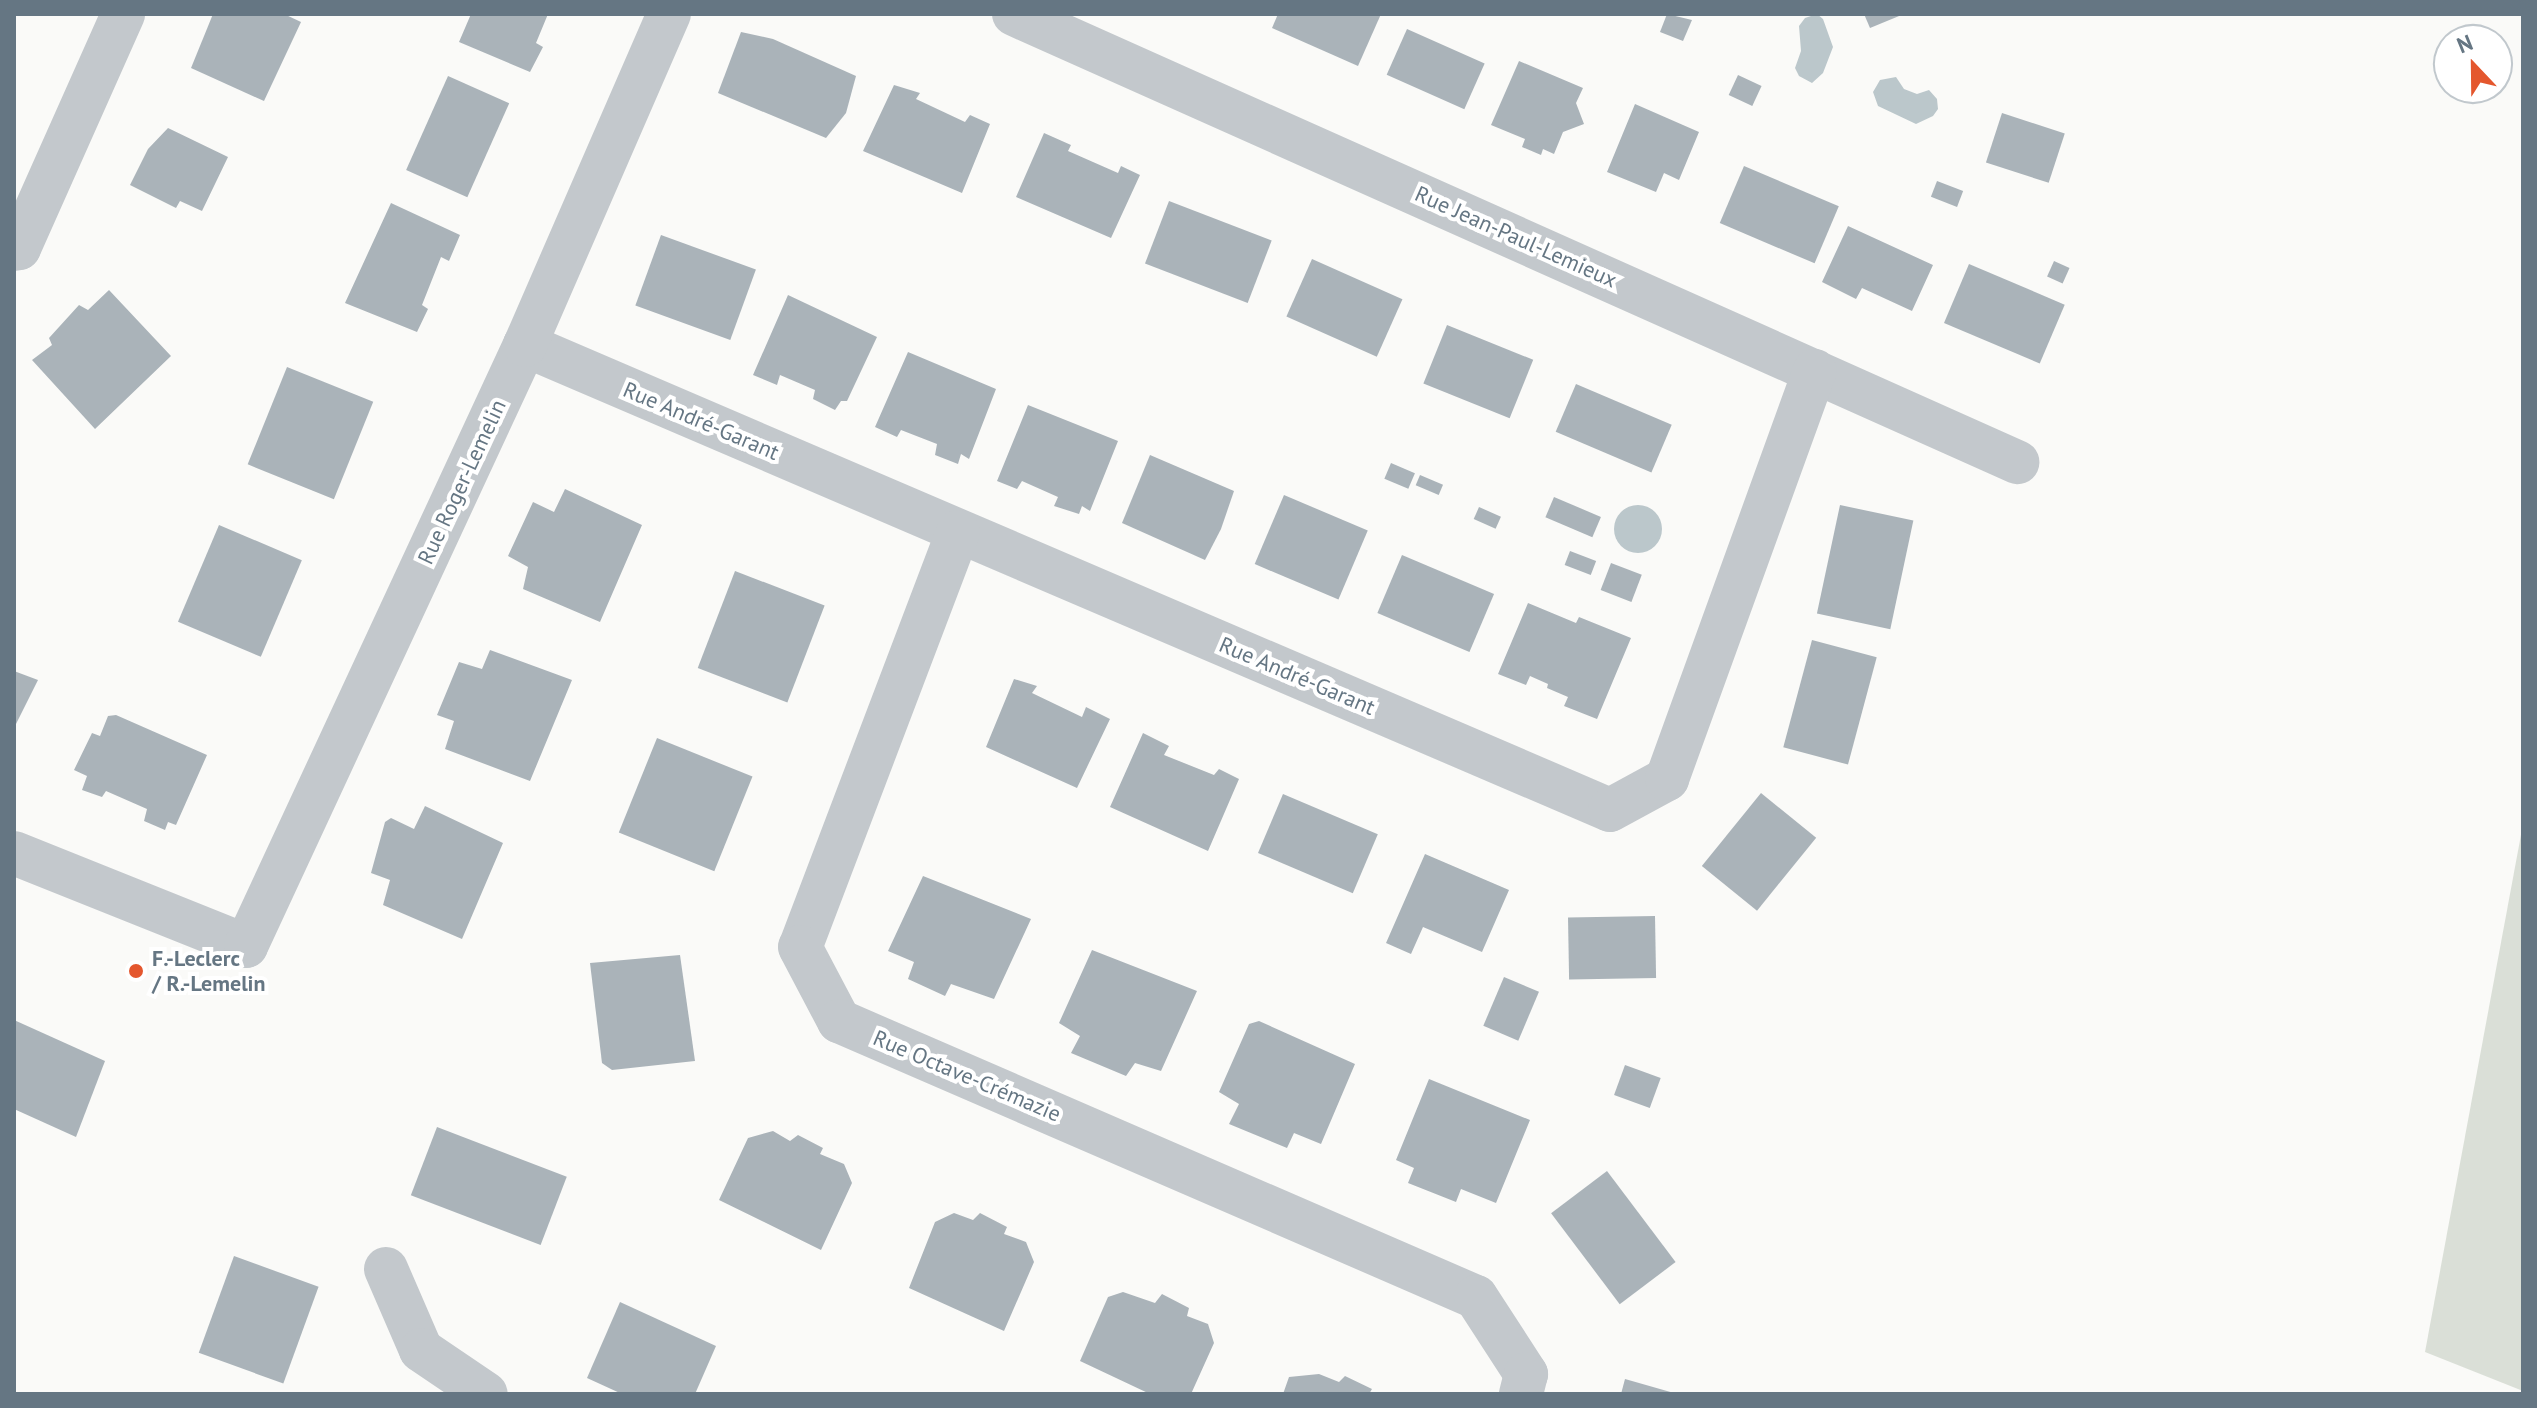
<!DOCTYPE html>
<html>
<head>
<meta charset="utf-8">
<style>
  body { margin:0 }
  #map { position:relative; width:2537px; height:1408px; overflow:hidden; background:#fafaf8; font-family:"PT Sans",sans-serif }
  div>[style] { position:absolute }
  .green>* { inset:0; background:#dadfd7 }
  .water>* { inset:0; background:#bbc7cb }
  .round { border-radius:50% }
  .building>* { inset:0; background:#aab3b9; transform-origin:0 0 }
  .minor>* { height:44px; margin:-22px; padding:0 22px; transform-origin:22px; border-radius:22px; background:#c3c8cc }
  .dots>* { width:22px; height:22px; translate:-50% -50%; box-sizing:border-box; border:4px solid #fff; border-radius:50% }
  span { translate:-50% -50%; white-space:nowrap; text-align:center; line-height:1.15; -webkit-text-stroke:8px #fff; paint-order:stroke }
  .street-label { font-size:22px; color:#657683 }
  .poi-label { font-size:22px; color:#657683; font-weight:700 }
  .left { translate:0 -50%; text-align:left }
  .frame { position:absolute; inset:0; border:16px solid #657683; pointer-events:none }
  .north { position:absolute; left:2433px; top:24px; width:80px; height:80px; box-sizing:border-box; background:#fff; border:2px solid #c1c8cd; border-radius:50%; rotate:338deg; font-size:22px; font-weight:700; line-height:32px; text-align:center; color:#657683 }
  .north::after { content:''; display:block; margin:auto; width:28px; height:36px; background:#e4572e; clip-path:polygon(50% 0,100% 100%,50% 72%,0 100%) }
</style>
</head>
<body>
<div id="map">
  <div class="green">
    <div style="clip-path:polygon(2523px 824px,2523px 1391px,2425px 1352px)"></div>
  </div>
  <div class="water">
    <div style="clip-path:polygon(1817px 14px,1823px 19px,1833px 47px,1823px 73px,1812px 83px,1799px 76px,1795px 68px,1801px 51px,1799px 26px,1805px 18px)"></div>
    <div style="clip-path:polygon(1896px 77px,1904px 89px,1917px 94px,1929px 90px,1937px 99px,1938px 109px,1933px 116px,1916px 124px,1878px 106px,1873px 92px,1880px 80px)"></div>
    <div class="round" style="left:1614px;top:505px;width:48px;height:48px"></div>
  </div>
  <div class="building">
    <div style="clip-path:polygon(213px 14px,284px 14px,301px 22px,264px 101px,191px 68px)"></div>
    <div style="clip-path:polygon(471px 14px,548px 14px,536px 43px,543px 47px,530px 72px,459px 42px)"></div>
    <div style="clip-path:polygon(1278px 14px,1381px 14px,1358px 66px,1272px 28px)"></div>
    <div style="clip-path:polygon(1667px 14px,1692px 20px,1683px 41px,1660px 32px)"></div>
    <div style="clip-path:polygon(1864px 14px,1904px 14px,1870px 28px)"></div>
    <div style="left:1407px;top:29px;width:85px;height:50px;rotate:24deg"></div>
    <div style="clip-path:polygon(741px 32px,773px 39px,856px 76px,846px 113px,826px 138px,718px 93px)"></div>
    <div style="clip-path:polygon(1519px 61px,1583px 88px,1576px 103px,1584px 124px,1563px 132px,1554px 154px,1543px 149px,1541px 155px,1522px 147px,1525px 139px,1491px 125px)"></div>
    <div style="left:1738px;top:75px;width:26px;height:22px;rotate:25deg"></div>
    <div style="left:448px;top:76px;width:67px;height:103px;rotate:24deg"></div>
    <div style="clip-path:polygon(894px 85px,920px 93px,916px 99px,965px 122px,970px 115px,990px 124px,962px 193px,863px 151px)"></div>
    <div style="clip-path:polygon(1635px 104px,1699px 132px,1679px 180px,1664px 173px,1656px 192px,1607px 172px)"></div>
    <div style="left:2002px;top:113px;width:66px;height:52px;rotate:18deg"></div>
    <div style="clip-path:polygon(168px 128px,228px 157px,202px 211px,180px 201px,176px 208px,130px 185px,148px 149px)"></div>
    <div style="clip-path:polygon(1044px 133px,1071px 145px,1068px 151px,1118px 173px,1121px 166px,1140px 175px,1111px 238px,1016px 197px)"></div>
    <div style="left:1744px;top:166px;width:103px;height:62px;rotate:23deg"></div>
    <div style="left:1937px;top:181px;width:28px;height:17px;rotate:21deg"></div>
    <div style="left:1169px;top:201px;width:110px;height:67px;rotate:21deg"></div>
    <div style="clip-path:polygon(391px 203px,460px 235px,449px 261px,441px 257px,422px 305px,428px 309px,417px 332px,345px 303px)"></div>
    <div style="clip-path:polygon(1848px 226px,1933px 265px,1912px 311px,1862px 288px,1856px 299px,1822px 282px)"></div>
    <div style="left:661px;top:235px;width:101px;height:75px;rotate:20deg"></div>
    <div style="left:1312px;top:259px;width:99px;height:63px;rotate:24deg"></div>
    <div style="left:2054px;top:261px;width:17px;height:17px;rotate:24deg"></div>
    <div style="left:1969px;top:264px;width:104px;height:64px;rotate:23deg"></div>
    <div style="clip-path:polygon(109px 290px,171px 356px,95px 429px,32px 360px,52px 345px,49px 338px,79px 305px,88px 310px)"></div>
    <div style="clip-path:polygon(788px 295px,877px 337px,847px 401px,841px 401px,835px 410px,813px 399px,815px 390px,780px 375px,777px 385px,753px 375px)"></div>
    <div style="left:1447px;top:325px;width:93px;height:63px;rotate:22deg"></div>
    <div style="clip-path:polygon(908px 352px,996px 389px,969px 459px,961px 454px,958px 464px,935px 455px,937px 444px,901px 430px,897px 437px,875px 427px)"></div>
    <div style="left:287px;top:367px;width:93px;height:105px;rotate:22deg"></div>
    <div style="left:1576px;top:384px;width:104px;height:52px;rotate:23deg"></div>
    <div style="clip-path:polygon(1028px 405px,1118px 441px,1090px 511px,1082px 506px,1079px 514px,1054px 506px,1058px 497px,1022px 481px,1017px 489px,997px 481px)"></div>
    <div style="clip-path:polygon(1150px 455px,1234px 491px,1221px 529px,1205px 560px,1122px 523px)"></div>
    <div style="left:1391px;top:463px;width:26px;height:17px;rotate:23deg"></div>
    <div style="left:1420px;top:475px;width:25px;height:11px;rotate:23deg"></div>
    <div style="clip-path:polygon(565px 489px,642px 525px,600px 622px,523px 589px,528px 567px,508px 556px,533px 502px,554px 512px)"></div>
    <div style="left:1284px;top:495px;width:91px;height:75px;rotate:23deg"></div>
    <div style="left:1554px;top:497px;width:51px;height:22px;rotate:23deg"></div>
    <div style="left:1840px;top:505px;width:75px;height:111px;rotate:12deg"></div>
    <div style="left:1479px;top:507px;width:24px;height:13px;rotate:24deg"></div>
    <div style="left:219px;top:525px;width:90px;height:105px;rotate:23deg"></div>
    <div style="left:1570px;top:551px;width:28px;height:15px;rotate:21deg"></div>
    <div style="left:1402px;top:555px;width:100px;height:63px;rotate:23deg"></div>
    <div style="left:1611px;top:563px;width:33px;height:29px;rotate:21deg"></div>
    <div style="left:735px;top:571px;width:96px;height:104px;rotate:21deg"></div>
    <div style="clip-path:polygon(1528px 603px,1576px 623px,1579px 617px,1631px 638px,1597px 719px,1564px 706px,1568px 697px,1547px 688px,1548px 684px,1530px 676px,1526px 685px,1498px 674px)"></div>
    <div style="left:1812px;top:640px;width:67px;height:111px;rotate:15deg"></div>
    <div style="clip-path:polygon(490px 650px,572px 680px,530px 781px,445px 749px,454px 721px,437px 715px,459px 662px,482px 669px)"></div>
    <div style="clip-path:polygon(14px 671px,38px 680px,14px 728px)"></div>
    <div style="clip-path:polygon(1014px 679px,1037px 686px,1032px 693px,1082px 717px,1086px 707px,1110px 719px,1077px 788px,986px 747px)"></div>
    <div style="clip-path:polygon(116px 715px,207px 755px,176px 825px,168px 822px,165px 830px,144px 821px,147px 809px,106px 791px,102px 797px,82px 790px,87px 776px,74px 770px,92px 733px,100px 736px,108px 716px)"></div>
    <div style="clip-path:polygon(1143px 733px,1169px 746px,1164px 755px,1214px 775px,1219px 769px,1239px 779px,1208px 851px,1110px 807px)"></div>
    <div style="left:657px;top:738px;width:103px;height:102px;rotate:22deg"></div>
    <div style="left:1761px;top:793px;width:71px;height:94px;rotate:39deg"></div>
    <div style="left:1283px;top:794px;width:103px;height:64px;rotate:23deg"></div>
    <div style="clip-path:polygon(425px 806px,503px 843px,462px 939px,383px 905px,390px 880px,371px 873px,385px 822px,391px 818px,414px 829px)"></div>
    <div style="clip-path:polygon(1425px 854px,1509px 890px,1482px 952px,1423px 927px,1411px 954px,1386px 943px)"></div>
    <div style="clip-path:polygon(923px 876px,1031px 919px,994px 999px,951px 984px,945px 996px,908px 979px,914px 962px,888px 951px)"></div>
    <div style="left:1655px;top:916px;width:62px;height:87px;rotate:89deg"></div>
    <div style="clip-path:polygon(1092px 950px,1197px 991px,1161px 1071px,1135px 1063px,1126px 1076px,1071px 1053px,1080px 1036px,1059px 1023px)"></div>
    <div style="clip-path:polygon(680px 955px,695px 1061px,612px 1070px,602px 1063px,590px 963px)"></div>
    <div style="left:1504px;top:977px;width:38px;height:53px;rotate:23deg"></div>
    <div style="clip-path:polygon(14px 1020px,105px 1061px,76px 1137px,14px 1109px)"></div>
    <div style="clip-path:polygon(1259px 1021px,1355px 1064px,1321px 1144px,1294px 1133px,1287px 1148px,1229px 1124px,1239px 1104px,1219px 1092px,1249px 1024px)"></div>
    <div style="left:1625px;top:1065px;width:38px;height:32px;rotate:20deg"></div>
    <div style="clip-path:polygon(1429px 1079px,1530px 1120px,1496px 1203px,1461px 1189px,1456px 1202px,1408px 1183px,1414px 1168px,1396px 1160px)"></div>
    <div style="left:437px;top:1127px;width:139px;height:73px;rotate:21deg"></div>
    <div style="clip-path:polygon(773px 1131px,790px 1141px,798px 1135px,823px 1148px,820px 1154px,844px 1164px,852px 1183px,821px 1250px,719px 1200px,748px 1138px)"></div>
    <div style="left:1607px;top:1171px;width:114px;height:70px;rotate:53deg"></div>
    <div style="clip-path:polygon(954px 1213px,973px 1220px,980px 1213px,1007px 1227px,1004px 1234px,1026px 1242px,1034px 1262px,1004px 1331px,909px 1288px,935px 1222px)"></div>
    <div style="left:234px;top:1256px;width:90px;height:103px;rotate:20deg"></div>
    <div style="clip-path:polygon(1123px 1292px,1155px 1303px,1162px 1294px,1189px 1308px,1187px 1316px,1208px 1324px,1214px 1343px,1191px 1394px,1150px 1394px,1080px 1361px,1108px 1297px)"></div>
    <div style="clip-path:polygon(620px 1302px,716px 1346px,695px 1394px,622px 1394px,587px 1378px)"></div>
    <div style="clip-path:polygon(1319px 1374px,1339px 1382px,1345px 1376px,1372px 1389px,1369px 1394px,1283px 1394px,1289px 1377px)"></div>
    <div style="clip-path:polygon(1625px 1379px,1674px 1393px,1674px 1394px,1621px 1394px)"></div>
  </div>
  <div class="minor">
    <div style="left:1014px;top:14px;width:1099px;rotate:24.07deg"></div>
    <div style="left:14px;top:249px;width:5px;rotate:-11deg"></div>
    <div style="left:19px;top:248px;width:256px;rotate:-66deg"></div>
    <div style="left:525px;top:345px;width:1180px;rotate:23.2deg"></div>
    <div style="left:1610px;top:810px;width:65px;rotate:-28.5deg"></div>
    <div style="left:1667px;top:779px;width:434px;rotate:-70.1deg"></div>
    <div style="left:958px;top:532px;width:444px;rotate:110.8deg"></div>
    <div style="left:800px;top:947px;width:84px;rotate:62.2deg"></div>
    <div style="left:839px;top:1021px;width:694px;rotate:23.43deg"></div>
    <div style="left:1476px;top:1297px;width:92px;rotate:57deg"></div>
    <div style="left:1526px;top:1374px;width:21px;rotate:104deg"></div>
    <div style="left:14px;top:853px;width:250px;rotate:21.8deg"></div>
    <div style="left:246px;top:946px;width:663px;rotate:-65.1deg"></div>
    <div style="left:525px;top:345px;width:361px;rotate:-66.5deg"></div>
    <div style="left:386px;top:1269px;width:88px;rotate:66.6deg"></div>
    <div style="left:421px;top:1350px;width:78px;rotate:34.1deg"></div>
  </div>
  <div class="dots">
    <div style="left:136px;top:971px;background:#e4572e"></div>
  </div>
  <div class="street-label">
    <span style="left:1516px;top:237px;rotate:24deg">Rue Jean-Paul-Lemieux</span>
    <span style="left:701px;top:421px;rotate:23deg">Rue André-Garant</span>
    <span style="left:462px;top:482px;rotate:-65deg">Rue Roger-Lemelin</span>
    <span style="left:1297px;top:676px;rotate:23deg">Rue André-Garant</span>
    <span style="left:967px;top:1076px;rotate:23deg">Rue Octave-Crémazie</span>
  </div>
  <div class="poi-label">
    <span class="left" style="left:152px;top:971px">F.-Leclerc<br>/ R.-Lemelin</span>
  </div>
  <div class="frame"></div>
  <div class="north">N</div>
</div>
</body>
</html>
